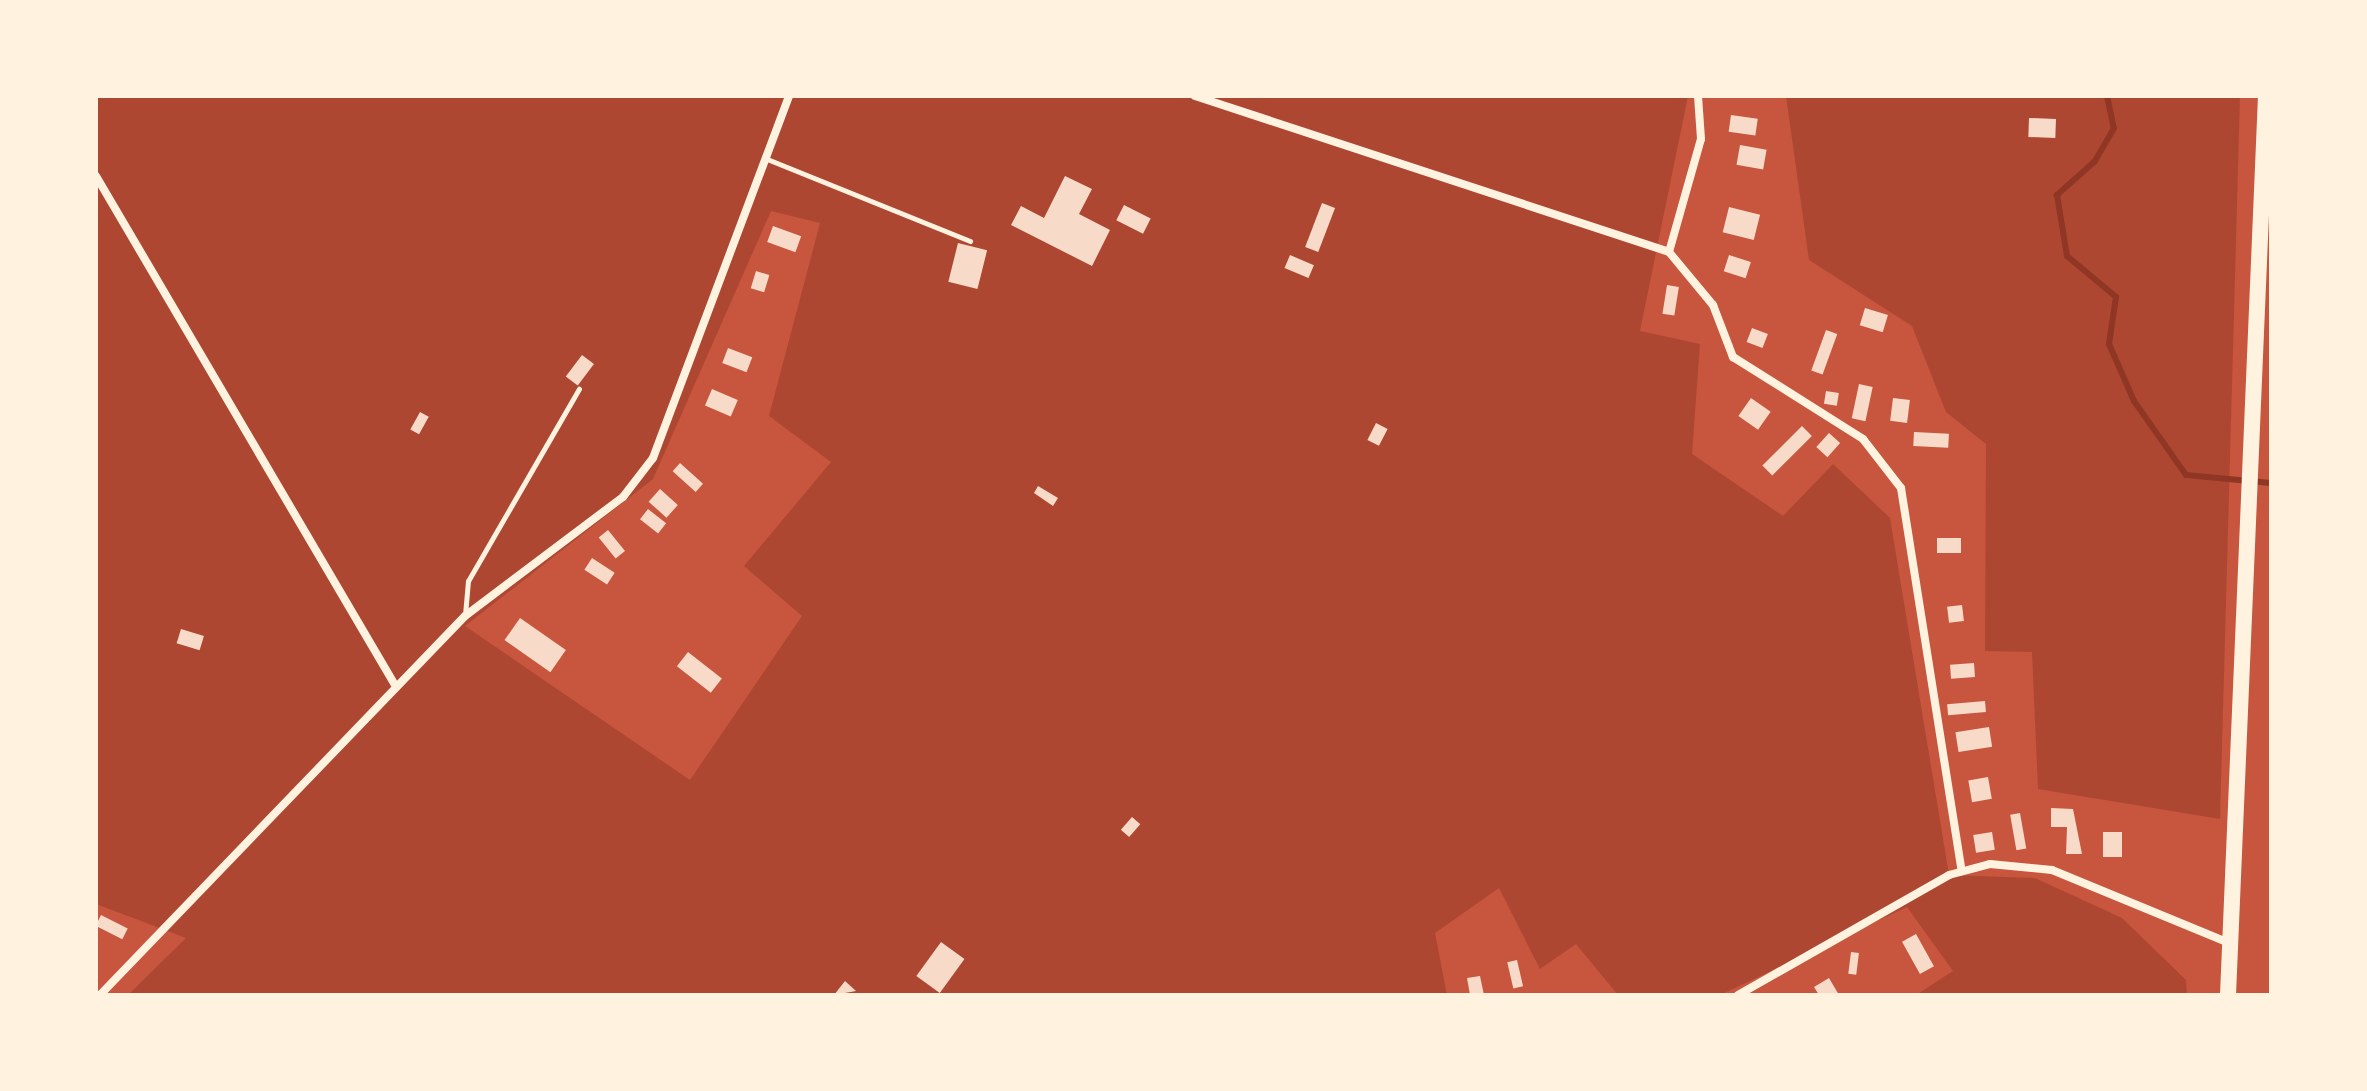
<!DOCTYPE html>
<html>
<head>
<meta charset="utf-8">
<style>
  body { margin:0 }
  #map { position:relative; width:2367px; height:1091px; overflow:hidden; background:#c8553d; font-family:Literata,serif }
  div>[style] { position:absolute }
  .green>* { inset:0; background:#ae4732 }
  .stream>* { height:6px; margin:-3px; padding:0 3px; transform-origin:3px; border-radius:3px; background:#8f3625 }
  .building>* { inset:0; background:#f7dbc8; transform-origin:0 0 }
  .service>* { height:5px; margin:-2.5px; padding:0 2.5px; transform-origin:2.5px; border-radius:2.5px; background:#fff3e0 }
  .minor>* { height:8px; margin:-4px; padding:0 4px; transform-origin:4px; border-radius:4px; background:#fff3e0 }
  .primary>* { height:16px; margin:-8px; padding:0 8px; transform-origin:8px; border-radius:8px; background:#fff3e0 }
  span { translate:-50% -50%; white-space:nowrap; text-align:center; line-height:1.15; -webkit-text-stroke:6px #fff3e0; paint-order:stroke }
  .frame { position:absolute; inset:0; border:98px solid #fff3e0; pointer-events:none }
</style>
</head>
<body>
<div id="map">
  <div class="green">
    <div style="clip-path:polygon(evenodd,96px 96px,1688px 96px,1640px 331px,1700px 344px,1692px 454px,1783px 516px,1833px 464px,1890px 518px,1949px 875px,2035px 878px,2122px 918px,2186px 980px,2187px 995px,1916px 995px,1953px 971px,1907px 907px,1720px 995px,1618px 995px,1576px 944px,1540px 969px,1499px 888px,1435px 933px,1447px 995px,128px 995px,186px 938px,96px 904px,96px 96px,771px 211px,820px 223px,769px 416px,831px 462px,744px 566px,802px 616px,690px 780px,465px 626px,653px 479px,771px 211px)"></div>
    <div style="clip-path:polygon(1786px 96px,2240px 96px,2220px 819px,2038px 789px,2032px 652px,1985px 651px,1986px 444px,1946px 412px,1912px 326px,1809px 260px)"></div>
  </div>
  <div class="stream">
    <div style="left:2107px;top:96px;width:33px;rotate:78deg"></div>
    <div style="left:2114px;top:128px;width:39px;rotate:120deg"></div>
    <div style="left:2094px;top:162px;width:50px;rotate:138.3deg"></div>
    <div style="left:2057px;top:195px;width:62px;rotate:80.7deg"></div>
    <div style="left:2067px;top:256px;width:64px;rotate:39.9deg"></div>
    <div style="left:2116px;top:297px;width:48px;rotate:98.5deg"></div>
    <div style="left:2109px;top:344px;width:62px;rotate:66.3deg"></div>
    <div style="left:2134px;top:401px;width:90px;rotate:54.9deg"></div>
    <div style="left:2186px;top:475px;width:85px;rotate:5.4deg"></div>
  </div>
  <div class="building">
    <div style="left:1731px;top:115px;width:27px;height:17px;rotate:8deg"></div>
    <div style="left:2029px;top:118px;width:27px;height:19px;rotate:2deg"></div>
    <div style="left:1740px;top:145px;width:27px;height:20px;rotate:10deg"></div>
    <div style="clip-path:polygon(1065px 176px,1092px 189px,1079px 214px,1110px 230px,1092px 266px,1011px 225px,1021px 206px,1044px 218px)"></div>
    <div style="left:1322px;top:203px;width:14px;height:47px;rotate:21deg"></div>
    <div style="left:1124px;top:205px;width:30px;height:17px;rotate:27deg"></div>
    <div style="left:1729px;top:207px;width:32px;height:26px;rotate:14deg"></div>
    <div style="left:773px;top:226px;width:30px;height:17px;rotate:20deg"></div>
    <div style="left:958px;top:243px;width:30px;height:40px;rotate:14deg"></div>
    <div style="left:1290px;top:255px;width:26px;height:14px;rotate:23deg"></div>
    <div style="left:1729px;top:255px;width:23px;height:17px;rotate:18deg"></div>
    <div style="left:756px;top:271px;width:14px;height:18px;rotate:17deg"></div>
    <div style="left:1667px;top:285px;width:12px;height:29px;rotate:9deg"></div>
    <div style="left:1865px;top:308px;width:24px;height:18px;rotate:17deg"></div>
    <div style="left:1752px;top:328px;width:17px;height:15px;rotate:21deg"></div>
    <div style="left:1826px;top:330px;width:12px;height:43px;rotate:20deg"></div>
    <div style="left:728px;top:348px;width:26px;height:16px;rotate:21deg"></div>
    <div style="left:582px;top:355px;width:15px;height:27px;rotate:37deg"></div>
    <div style="left:1859px;top:384px;width:14px;height:35px;rotate:12deg"></div>
    <div style="left:712px;top:389px;width:28px;height:18px;rotate:23deg"></div>
    <div style="left:1826px;top:391px;width:13px;height:13px;rotate:9deg"></div>
    <div style="left:1751px;top:398px;width:24px;height:22px;rotate:35deg"></div>
    <div style="left:1893px;top:398px;width:17px;height:23px;rotate:7deg"></div>
    <div style="left:420px;top:412px;width:10px;height:20px;rotate:29deg"></div>
    <div style="left:1376px;top:423px;width:13px;height:19px;rotate:27deg"></div>
    <div style="left:1802px;top:426px;width:14px;height:56px;rotate:45deg"></div>
    <div style="left:1914px;top:432px;width:35px;height:14px;rotate:3deg"></div>
    <div style="left:1829px;top:433px;width:15px;height:19px;rotate:42deg"></div>
    <div style="left:680px;top:463px;width:31px;height:11px;rotate:42deg"></div>
    <div style="clip-path:polygon(1038px 486px,1058px 498px,1053px 506px,1034px 493px)"></div>
    <div style="left:660px;top:489px;width:24px;height:17px;rotate:42deg"></div>
    <div style="left:648px;top:509px;width:23px;height:13px;rotate:38deg"></div>
    <div style="left:608px;top:530px;width:27px;height:12px;rotate:51deg"></div>
    <div style="left:1961px;top:538px;width:15px;height:24px;rotate:90deg"></div>
    <div style="left:592px;top:558px;width:27px;height:14px;rotate:33deg"></div>
    <div style="left:1962px;top:605px;width:16px;height:15px;rotate:83deg"></div>
    <div style="left:520px;top:618px;width:56px;height:27px;rotate:35deg"></div>
    <div style="left:181px;top:629px;width:24px;height:15px;rotate:17deg"></div>
    <div style="left:688px;top:652px;width:43px;height:18px;rotate:38deg"></div>
    <div style="left:1974px;top:663px;width:14px;height:24px;rotate:86deg"></div>
    <div style="left:1985px;top:701px;width:11px;height:38px;rotate:85deg"></div>
    <div style="left:1989px;top:727px;width:20px;height:34px;rotate:81deg"></div>
    <div style="left:1988px;top:777px;width:22px;height:20px;rotate:80deg"></div>
    <div style="clip-path:polygon(2051px 808px,2073px 809px,2082px 854px,2066px 854px,2067px 827px,2051px 827px)"></div>
    <div style="left:2020px;top:813px;width:36px;height:10px;rotate:80deg"></div>
    <div style="left:1132px;top:817px;width:11px;height:17px;rotate:41deg"></div>
    <div style="left:1992px;top:832px;width:18px;height:19px;rotate:81deg"></div>
    <div style="left:2103px;top:832px;width:19px;height:25px"></div>
    <div style="left:101px;top:915px;width:30px;height:12px;rotate:27deg"></div>
    <div style="left:1916px;top:934px;width:37px;height:16px;rotate:61deg"></div>
    <div style="left:941px;top:942px;width:29px;height:42px;rotate:36deg"></div>
    <div style="left:1851px;top:952px;width:8px;height:22px;rotate:7deg"></div>
    <div style="left:1517px;top:960px;width:27px;height:10px;rotate:77deg"></div>
    <div style="clip-path:polygon(1480px 976px,1484px 995px,1470px 995px,1467px 978px)"></div>
    <div style="clip-path:polygon(1829px 978px,1839px 995px,1819px 995px,1814px 987px)"></div>
    <div style="clip-path:polygon(845px 981px,856px 991px,834px 995px)"></div>
  </div>
  <div class="service">
    <div style="left:767px;top:159px;width:219px;rotate:22deg"></div>
    <div style="left:465px;top:615px;width:34px;rotate:-85deg"></div>
    <div style="left:468px;top:581px;width:222px;rotate:-60deg"></div>
  </div>
  <div class="minor">
    <div style="left:1195px;top:96px;width:499px;rotate:18.2deg"></div>
    <div style="left:1669px;top:252px;width:69px;rotate:50.3deg"></div>
    <div style="left:1713px;top:305px;width:56px;rotate:69deg"></div>
    <div style="left:1733px;top:357px;width:154px;rotate:32.2deg"></div>
    <div style="left:1863px;top:439px;width:62px;rotate:52.2deg"></div>
    <div style="left:1901px;top:488px;width:388px;rotate:81deg"></div>
    <div style="left:96px;top:176px;width:590px;rotate:59.57deg"></div>
    <div style="left:1669px;top:252px;width:117px;rotate:-74.2deg"></div>
    <div style="left:1701px;top:139px;width:43px;rotate:-94deg"></div>
    <div style="left:100px;top:995px;width:526px;rotate:-46.08deg"></div>
    <div style="left:465px;top:616px;width:198px;rotate:-37deg"></div>
    <div style="left:623px;top:497px;width:49px;rotate:-52.4deg"></div>
    <div style="left:653px;top:458px;width:387px;rotate:-69.4deg"></div>
    <div style="left:1738px;top:995px;width:243px;rotate:-29.6deg"></div>
    <div style="left:1949px;top:875px;width:42px;rotate:-15deg"></div>
    <div style="left:1990px;top:864px;width:62px;rotate:5.5deg"></div>
    <div style="left:2052px;top:870px;width:191px;rotate:22.4deg"></div>
  </div>
  <div class="primary">
    <div style="left:2228px;top:995px;width:900px;rotate:-87.58deg"></div>
  </div>
  <div class="frame"></div>
</div>
</body>
</html>
